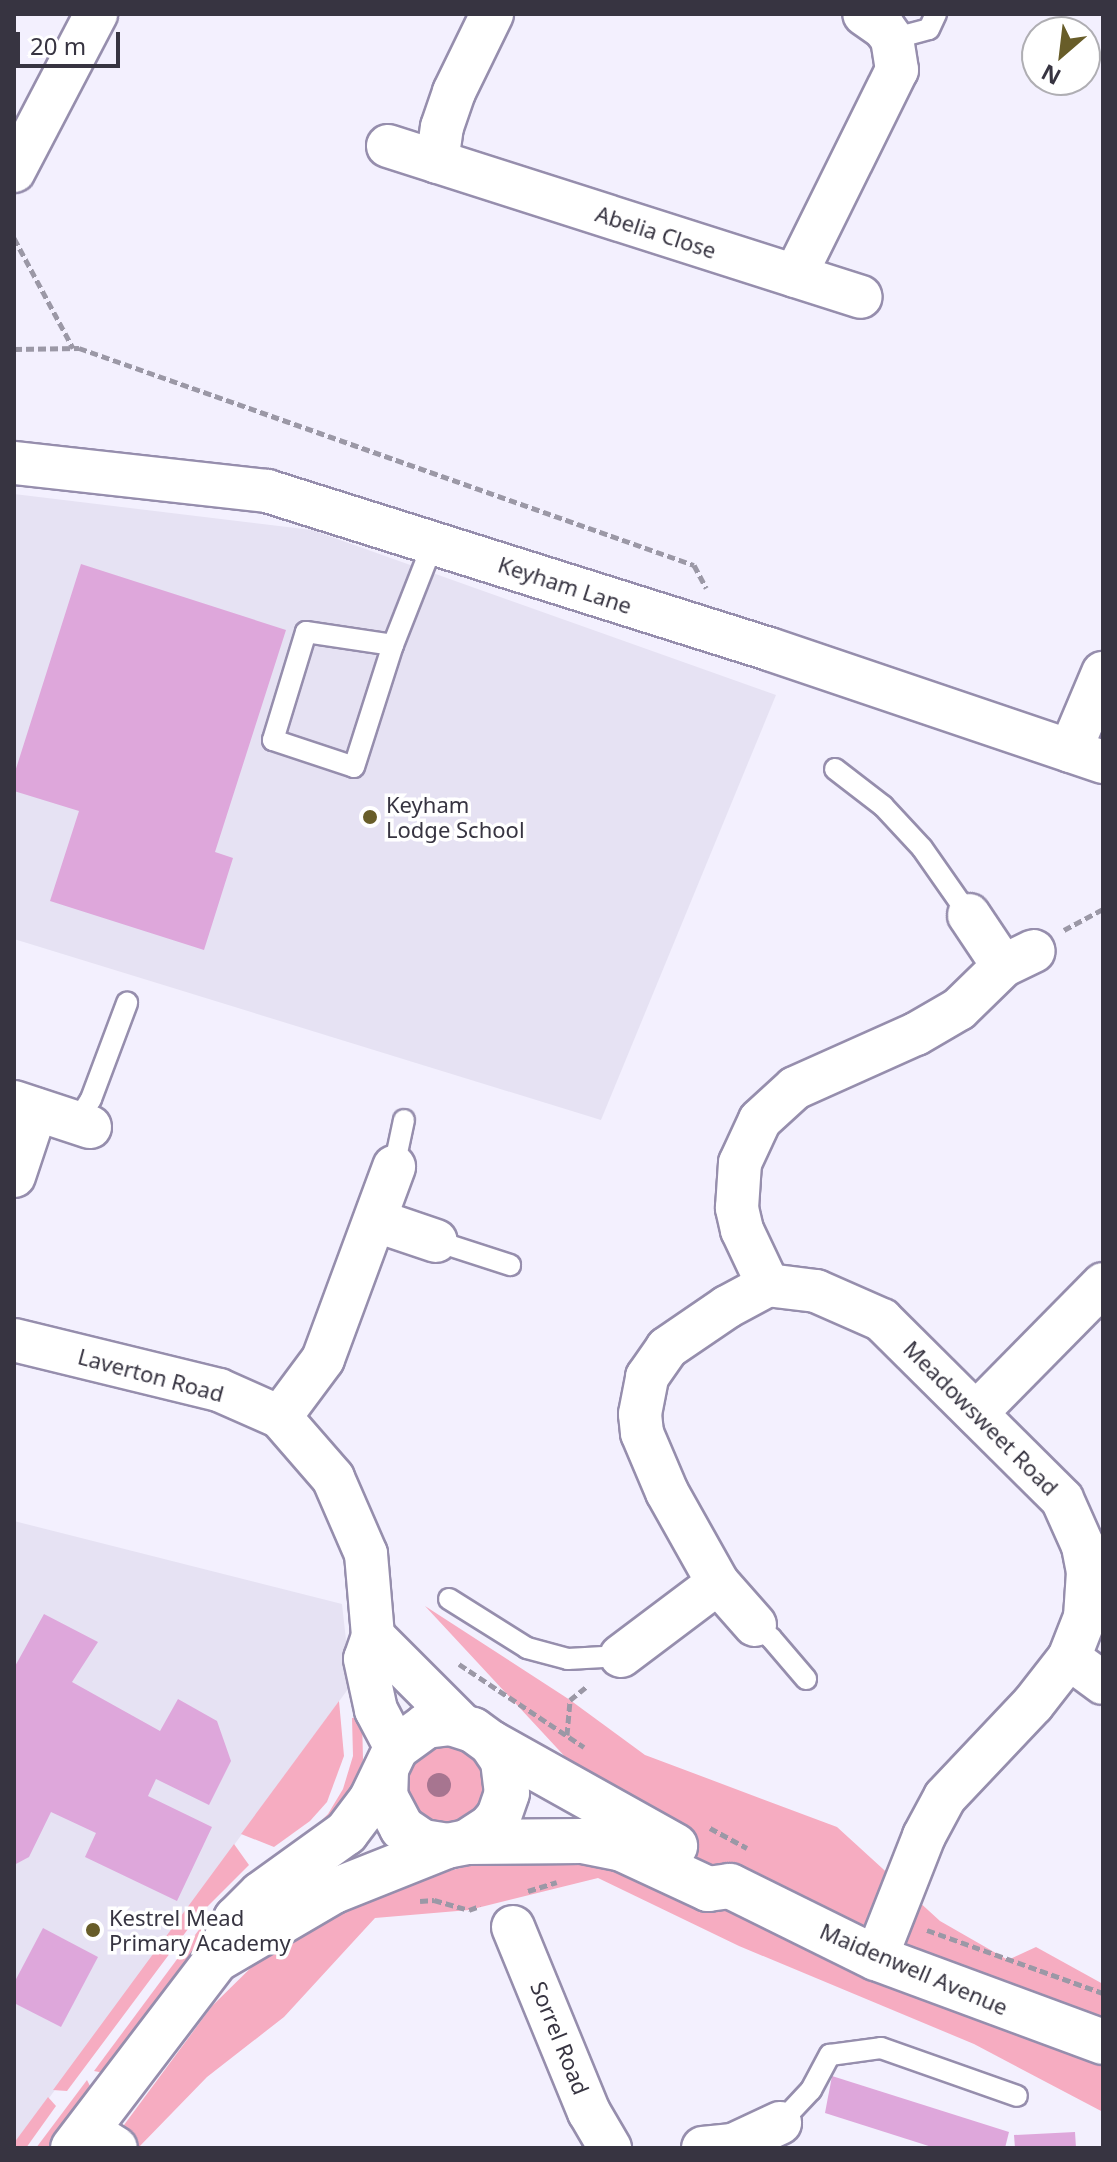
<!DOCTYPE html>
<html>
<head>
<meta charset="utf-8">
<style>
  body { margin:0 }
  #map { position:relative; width:1117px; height:2162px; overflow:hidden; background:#f3f0fe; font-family:"Noto Sans",sans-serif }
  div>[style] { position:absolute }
  .built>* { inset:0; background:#e6e2f3 }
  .green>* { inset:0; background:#f6acc1 }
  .round { border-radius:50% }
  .building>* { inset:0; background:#dea7db }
  .path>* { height:5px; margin-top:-2.5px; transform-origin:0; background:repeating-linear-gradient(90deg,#9b98a6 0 8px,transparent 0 12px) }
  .roads { filter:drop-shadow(2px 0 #968ead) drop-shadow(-2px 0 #968ead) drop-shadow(0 2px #968ead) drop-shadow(0 -2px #968ead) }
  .service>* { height:20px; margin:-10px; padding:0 10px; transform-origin:10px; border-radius:10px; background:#fff }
  .minor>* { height:42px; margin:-21px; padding:0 21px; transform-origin:21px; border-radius:21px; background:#fff }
  .tertiary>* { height:44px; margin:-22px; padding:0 22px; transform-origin:22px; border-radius:22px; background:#fff }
  .trees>* { width:24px; height:24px; margin:-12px; border-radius:50%; background:#a77590 }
  .dots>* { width:22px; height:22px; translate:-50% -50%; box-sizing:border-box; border:4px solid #fff; border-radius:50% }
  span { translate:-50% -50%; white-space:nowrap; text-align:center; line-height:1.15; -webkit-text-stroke:7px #fff; paint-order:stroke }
  .street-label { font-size:22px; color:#373441 }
  .poi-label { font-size:22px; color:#373441 }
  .left { translate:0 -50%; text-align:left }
  .frame { position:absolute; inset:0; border:16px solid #373441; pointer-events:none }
  .north { position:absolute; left:1021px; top:16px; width:80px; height:80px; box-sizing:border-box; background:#fff; border:2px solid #afaeb3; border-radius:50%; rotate:208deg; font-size:22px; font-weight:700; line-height:32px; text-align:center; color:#373441 }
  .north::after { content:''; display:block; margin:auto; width:28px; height:36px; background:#685d29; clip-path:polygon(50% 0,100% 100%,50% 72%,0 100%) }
  .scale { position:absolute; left:16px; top:32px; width:104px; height:36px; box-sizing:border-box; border:4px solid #373441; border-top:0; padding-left:10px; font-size:24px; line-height:28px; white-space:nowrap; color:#373441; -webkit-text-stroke:6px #fff; paint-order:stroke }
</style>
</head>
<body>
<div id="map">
  <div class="built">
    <div style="clip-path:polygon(14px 494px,312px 530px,776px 695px,601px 1120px,14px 939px)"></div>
    <div style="clip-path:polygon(14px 1521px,342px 1604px,351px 1685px,14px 2146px)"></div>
  </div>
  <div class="green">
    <div style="clip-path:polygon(425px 1606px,570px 1700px,645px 1755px,837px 1827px,940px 1921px,1008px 1960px,1036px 1947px,1103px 1984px,1103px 2112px,974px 2044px,739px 1946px,598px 1878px,469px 1910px,375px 1918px,284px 2017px,207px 2077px,138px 2148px,107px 2148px,212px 2006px,279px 1940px,391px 1885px,518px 1854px,660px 1859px)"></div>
    <div style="clip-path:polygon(339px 1701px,344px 1756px,327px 1802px,310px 1821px,274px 1847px,241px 1834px)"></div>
    <div style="clip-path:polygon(362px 1717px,363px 1760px,343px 1811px,309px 1833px,328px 1814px,343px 1789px,353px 1756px,352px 1718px)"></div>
    <div class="round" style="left:407px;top:1745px;width:78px;height:78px"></div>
    <div style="clip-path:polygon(234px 1844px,249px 1865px,197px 1917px,67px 2091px,53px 2090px)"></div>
    <div style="clip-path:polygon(241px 1883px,224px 1916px,104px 2073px,94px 2071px,198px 1931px)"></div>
    <div style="clip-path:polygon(87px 2080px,92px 2090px,58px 2136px,49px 2148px,36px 2148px)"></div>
    <div style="clip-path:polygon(48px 2097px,56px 2106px,26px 2148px,14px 2148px,14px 2143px)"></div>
  </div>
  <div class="building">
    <div style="clip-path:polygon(81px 564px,286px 630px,215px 852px,233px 858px,204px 950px,50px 901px,79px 811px,14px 791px,14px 775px)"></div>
    <div style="clip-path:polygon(44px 1614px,98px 1642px,72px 1682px,160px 1731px,178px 1699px,217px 1721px,231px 1761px,209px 1805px,156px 1779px,148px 1796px,212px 1827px,177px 1901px,85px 1857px,96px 1833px,51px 1812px,29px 1857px,14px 1865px,14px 1668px)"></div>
    <div style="clip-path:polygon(43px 1928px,98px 1957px,61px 2027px,14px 2003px,14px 1983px)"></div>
    <div style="clip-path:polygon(832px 2076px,1009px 2132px,1005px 2148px,935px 2148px,825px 2113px)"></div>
    <div style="clip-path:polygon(1075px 2132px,1076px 2148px,1015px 2148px,1014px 2135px)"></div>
  </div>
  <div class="path">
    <div style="left:14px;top:238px;width:125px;rotate:61.8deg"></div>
    <div style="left:14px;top:349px;width:65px;rotate:-0.9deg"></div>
    <div style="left:79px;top:348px;width:652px;rotate:19.44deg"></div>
    <div style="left:694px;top:565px;width:26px;rotate:62deg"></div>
    <div style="left:1064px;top:930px;width:44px;rotate:-28.3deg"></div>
    <div style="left:459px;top:1664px;width:150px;rotate:33.6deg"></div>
    <div style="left:567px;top:1735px;width:35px;rotate:-85deg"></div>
    <div style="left:570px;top:1700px;width:22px;rotate:-39deg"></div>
    <div style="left:710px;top:1828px;width:42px;rotate:28.4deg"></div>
    <div style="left:528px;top:1891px;width:30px;rotate:-17deg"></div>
    <div style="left:420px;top:1901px;width:14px;rotate:-4deg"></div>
    <div style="left:434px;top:1900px;width:36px;rotate:16deg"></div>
    <div style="left:469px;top:1910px;width:12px;rotate:-20deg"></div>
    <div style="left:927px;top:1930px;width:187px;rotate:19.7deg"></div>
  </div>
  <div class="roads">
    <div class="service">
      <div style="left:892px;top:39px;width:38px;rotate:-15deg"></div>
      <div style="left:929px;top:29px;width:17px;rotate:-65deg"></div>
      <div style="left:393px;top:645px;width:88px;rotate:-171.5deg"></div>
      <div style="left:306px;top:632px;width:113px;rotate:107deg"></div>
      <div style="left:273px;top:740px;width:85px;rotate:18.4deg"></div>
      <div style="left:354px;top:767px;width:128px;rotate:-72.3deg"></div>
      <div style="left:393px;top:645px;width:112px;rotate:-68.5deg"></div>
      <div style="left:835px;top:769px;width:61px;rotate:37.6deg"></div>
      <div style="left:883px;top:806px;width:57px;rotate:47.1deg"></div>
      <div style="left:922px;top:848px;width:82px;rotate:55deg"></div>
      <div style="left:76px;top:1123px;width:28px;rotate:-58deg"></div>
      <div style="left:91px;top:1099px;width:103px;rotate:-69.4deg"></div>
      <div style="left:394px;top:1167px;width:48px;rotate:-78deg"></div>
      <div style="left:436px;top:1241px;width:78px;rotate:18deg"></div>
      <div style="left:449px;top:1599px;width:92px;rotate:32.1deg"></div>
      <div style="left:527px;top:1648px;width:42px;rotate:15deg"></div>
      <div style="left:568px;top:1659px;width:53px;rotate:-3.2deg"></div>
      <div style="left:755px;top:1625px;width:21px;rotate:39deg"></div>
      <div style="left:771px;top:1638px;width:54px;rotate:49.5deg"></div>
      <div style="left:780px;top:2123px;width:45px;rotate:-46.8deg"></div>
      <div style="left:811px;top:2090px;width:40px;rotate:-62deg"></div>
      <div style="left:830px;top:2055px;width:51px;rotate:-7.8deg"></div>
      <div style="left:881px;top:2048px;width:144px;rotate:19.4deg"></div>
    </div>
    <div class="minor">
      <div style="left:388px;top:146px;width:496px;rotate:17.7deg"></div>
      <div style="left:437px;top:162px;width:35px;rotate:-82deg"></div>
      <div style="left:442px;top:127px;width:37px;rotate:-71deg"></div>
      <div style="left:454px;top:92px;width:87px;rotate:-64deg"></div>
      <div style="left:14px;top:171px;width:177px;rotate:-62.4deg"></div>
      <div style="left:795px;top:276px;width:230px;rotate:-63.7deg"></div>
      <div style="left:897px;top:70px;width:31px;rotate:-99deg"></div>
      <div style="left:892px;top:39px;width:14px;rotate:-126deg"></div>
      <div style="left:884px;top:28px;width:24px;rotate:-145deg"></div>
      <div style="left:14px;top:463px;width:255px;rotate:6.3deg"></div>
      <div style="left:267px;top:491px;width:526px;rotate:17.47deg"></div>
      <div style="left:769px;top:649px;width:353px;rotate:18.7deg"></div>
      <div style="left:1070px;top:751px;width:85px;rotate:-67.1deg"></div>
      <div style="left:969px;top:915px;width:61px;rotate:56.3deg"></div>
      <div style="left:14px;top:1102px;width:80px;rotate:18.2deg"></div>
      <div style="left:14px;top:1176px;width:70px;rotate:-71.6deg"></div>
      <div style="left:377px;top:1221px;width:62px;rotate:18.7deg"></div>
      <div style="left:14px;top:1340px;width:211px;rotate:13.7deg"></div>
      <div style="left:219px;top:1390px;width:67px;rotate:23.9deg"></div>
      <div style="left:280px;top:1417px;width:81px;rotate:49deg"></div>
      <div style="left:333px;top:1478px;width:83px;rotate:66.5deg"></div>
      <div style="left:366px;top:1554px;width:82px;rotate:85.1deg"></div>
      <div style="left:373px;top:1636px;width:24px;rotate:109deg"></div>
      <div style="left:365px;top:1659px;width:52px;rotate:77.8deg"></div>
      <div style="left:376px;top:1710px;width:43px;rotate:62.2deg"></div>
      <div style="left:976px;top:1413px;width:181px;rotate:-45.4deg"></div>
      <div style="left:280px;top:1417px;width:72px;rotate:-53.4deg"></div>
      <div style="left:323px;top:1359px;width:205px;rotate:-69.7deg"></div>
      <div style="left:755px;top:1625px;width:56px;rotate:-131.4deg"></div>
      <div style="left:718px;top:1583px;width:104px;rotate:-119.3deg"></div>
      <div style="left:667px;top:1492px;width:64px;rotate:-113deg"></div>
      <div style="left:642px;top:1433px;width:19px;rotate:-96deg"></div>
      <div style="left:640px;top:1414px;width:38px;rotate:-79deg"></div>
      <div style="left:647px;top:1377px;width:35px;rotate:-55deg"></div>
      <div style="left:667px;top:1348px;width:73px;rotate:-34.3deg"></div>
      <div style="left:727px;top:1307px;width:47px;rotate:-28.2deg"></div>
      <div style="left:373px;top:1636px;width:127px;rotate:45deg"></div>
      <div style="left:621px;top:1656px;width:121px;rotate:-37deg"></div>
      <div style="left:1069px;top:1658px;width:42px;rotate:36.3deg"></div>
      <div style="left:513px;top:1927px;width:200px;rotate:67.7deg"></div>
      <div style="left:589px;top:2112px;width:42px;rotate:59.7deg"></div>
      <div style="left:876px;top:1958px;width:131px;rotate:-68.5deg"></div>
      <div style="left:924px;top:1836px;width:44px;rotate:-61.7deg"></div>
      <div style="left:945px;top:1797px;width:128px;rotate:-46.6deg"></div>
      <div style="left:1033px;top:1704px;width:58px;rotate:-52deg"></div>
      <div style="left:1069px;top:1658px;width:44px;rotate:-68.7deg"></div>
      <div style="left:1085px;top:1617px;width:45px;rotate:-86.2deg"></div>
      <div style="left:1088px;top:1572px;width:26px;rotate:-101deg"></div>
      <div style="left:1083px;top:1546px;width:51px;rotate:-114.1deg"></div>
      <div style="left:1062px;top:1499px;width:254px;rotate:-135.2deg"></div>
      <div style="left:882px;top:1320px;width:72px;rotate:-156.3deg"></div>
      <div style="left:816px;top:1291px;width:48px;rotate:-172.9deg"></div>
      <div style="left:768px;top:1285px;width:61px;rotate:-115.3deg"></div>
      <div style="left:742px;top:1230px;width:23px;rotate:-103deg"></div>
      <div style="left:737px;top:1208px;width:45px;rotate:-86.2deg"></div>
      <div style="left:740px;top:1163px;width:47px;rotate:-65.1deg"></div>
      <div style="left:760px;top:1120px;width:47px;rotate:-42.4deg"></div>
      <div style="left:795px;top:1088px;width:133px;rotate:-24.1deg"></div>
      <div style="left:916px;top:1034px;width:50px;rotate:-30.2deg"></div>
      <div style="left:959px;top:1009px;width:62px;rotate:-44.3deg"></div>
      <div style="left:1003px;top:966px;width:34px;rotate:-26deg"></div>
      <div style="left:87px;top:2130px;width:34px;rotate:32deg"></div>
      <div style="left:703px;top:2148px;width:30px;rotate:-6deg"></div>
      <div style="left:733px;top:2145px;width:52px;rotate:-25.1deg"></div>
    </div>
    <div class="tertiary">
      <div style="left:491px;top:1743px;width:211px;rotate:29.2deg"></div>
      <div style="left:386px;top:1771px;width:25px;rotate:92deg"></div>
      <div style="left:385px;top:1796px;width:36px;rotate:62deg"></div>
      <div style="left:402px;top:1828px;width:25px;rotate:34deg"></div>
      <div style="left:423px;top:1842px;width:24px;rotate:9deg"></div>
      <div style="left:216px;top:1960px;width:137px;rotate:-30.3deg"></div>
      <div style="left:334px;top:1891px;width:122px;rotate:-21.7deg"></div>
      <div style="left:447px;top:1846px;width:20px;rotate:-11deg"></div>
      <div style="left:467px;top:1842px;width:115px;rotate:-0.5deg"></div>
      <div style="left:582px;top:1841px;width:41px;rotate:11.3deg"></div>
      <div style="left:622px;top:1849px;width:95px;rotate:24.9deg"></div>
      <div style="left:708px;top:1889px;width:22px;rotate:-8deg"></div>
      <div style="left:730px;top:1886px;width:163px;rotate:26.3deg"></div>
      <div style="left:876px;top:1958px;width:242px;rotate:20.3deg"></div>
      <div style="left:73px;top:2148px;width:236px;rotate:-52.7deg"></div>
      <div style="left:216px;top:1960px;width:46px;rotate:-64deg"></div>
      <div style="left:236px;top:1919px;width:35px;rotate:-45deg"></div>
      <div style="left:261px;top:1894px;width:105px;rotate:-35.7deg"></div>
      <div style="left:346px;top:1833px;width:41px;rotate:-52.9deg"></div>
      <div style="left:371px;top:1800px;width:58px;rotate:-64.3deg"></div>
      <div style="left:396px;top:1748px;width:37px;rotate:-36deg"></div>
      <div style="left:426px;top:1726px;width:25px;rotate:-7deg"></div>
      <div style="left:451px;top:1723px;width:23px;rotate:18deg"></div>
      <div style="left:473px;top:1730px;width:22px;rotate:36deg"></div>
      <div style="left:491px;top:1743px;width:22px;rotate:56deg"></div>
      <div style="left:503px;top:1761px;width:32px;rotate:83deg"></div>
      <div style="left:507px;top:1793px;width:24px;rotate:109deg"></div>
      <div style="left:499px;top:1816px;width:14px;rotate:129deg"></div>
      <div style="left:490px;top:1827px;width:27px;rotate:147deg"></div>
    </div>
  </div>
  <div class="trees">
    <div style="left:439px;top:1785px"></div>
  </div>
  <div class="dots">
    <div style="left:370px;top:817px;background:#685d29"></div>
    <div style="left:93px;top:1930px;background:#685d29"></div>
  </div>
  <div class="street-label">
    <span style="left:656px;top:232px;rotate:18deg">Abelia Close</span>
    <span style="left:565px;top:585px;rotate:18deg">Keyham Lane</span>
    <span style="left:151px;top:1375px;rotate:15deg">Laverton Road</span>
    <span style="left:981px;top:1418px;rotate:45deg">Meadowsweet Road</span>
    <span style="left:914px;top:1969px;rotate:23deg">Maidenwell Avenue</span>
    <span style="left:560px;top:2038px;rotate:68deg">Sorrel Road</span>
  </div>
  <div class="poi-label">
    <span class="left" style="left:386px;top:817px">Keyham<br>Lodge School</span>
    <span class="left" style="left:109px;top:1930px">Kestrel Mead<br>Primary Academy</span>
  </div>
  <div class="frame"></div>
  <div class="north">N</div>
  <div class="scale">20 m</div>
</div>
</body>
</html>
